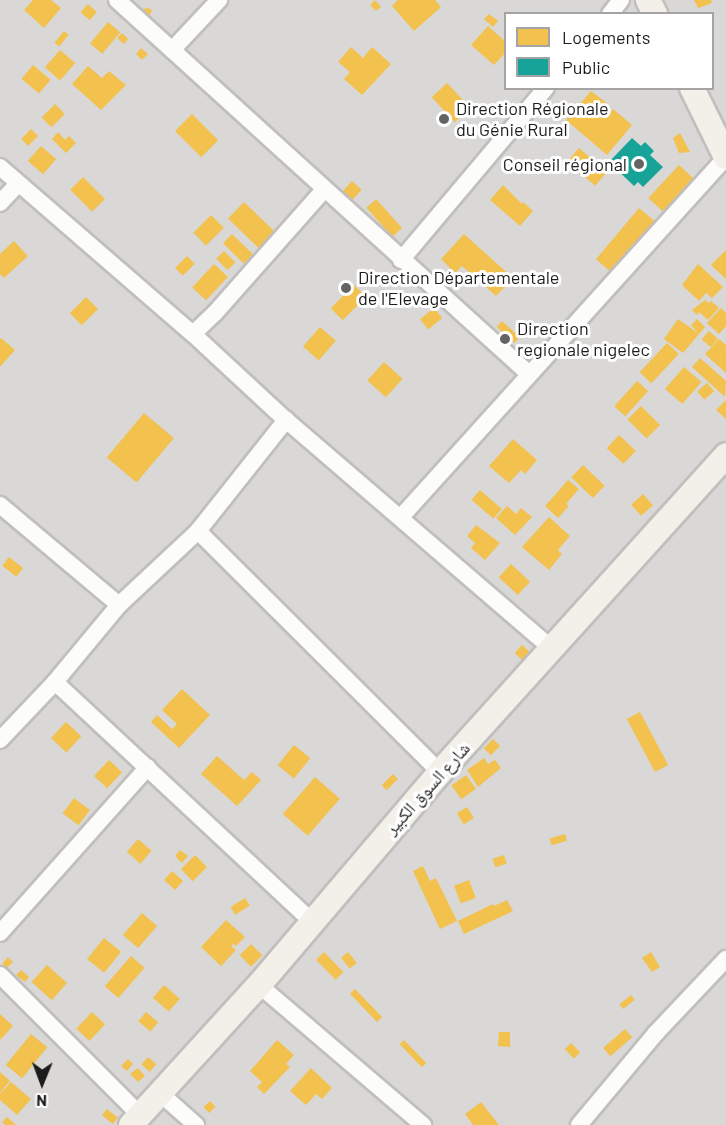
<!DOCTYPE html>
<html>
<head>
<meta charset="utf-8">
<style>
  body { margin:0 }
  #map { position:relative; width:726px; height:1125px; overflow:hidden; background:#eae8e5; font-family:Barlow,"Noto Naskh Arabic",sans-serif }
  div>[style] { position:absolute }
  .residential>* { inset:0; background:#d9d8d6 }
  .homes>* { inset:0; background:#f2c14e; transform-origin:0 0 }
  .public>* { inset:0; background:#17a398 }
  .roads { filter:drop-shadow(2px 0 #c0bfbd) drop-shadow(-2px 0 #c0bfbd) drop-shadow(0 2px #c0bfbd) drop-shadow(0 -2px #c0bfbd) }
  .street>* { height:16px; margin:-8px; padding:0 8px; transform-origin:8px; border-radius:8px; background:#fcfcfb }
  .secondary>* { height:24px; margin:-12px; padding:0 12px; transform-origin:12px; border-radius:12px; background:#f2f0e9 }
  .dots>* { width:16px; height:16px; translate:-50% -50%; box-sizing:border-box; border:3px solid #fff; border-radius:50% }
  span { translate:-50% -50%; white-space:nowrap; text-align:center; line-height:1.15; -webkit-text-stroke:6px #fff; paint-order:stroke }
  .poi-label { font-size:18px; color:#1c1c1c }
  .left { translate:0 -50%; text-align:left }
  .right { translate:-100% -50%; text-align:right }
  .street-label { font-size:18px; color:#1c1c1c }
  .legend { position:absolute; left:504px; top:12px; width:210px; height:78px; box-sizing:border-box; background:#fff; border:2px solid #a4a4a4; margin:0; padding:8px 10px; list-style:none; font-size:18px; color:#1c1c1c }
  .legend li { display:flex; align-items:center; gap:12px; height:30px }
  .legend b { width:30px; border:2px solid #a4a4a4 }
  .north { position:absolute; left:12px; top:1053px; width:60px; height:60px; -webkit-text-stroke:4px #fff; paint-order:stroke; rotate:181deg; font-size:16px; font-weight:700; line-height:24px; text-align:center; color:#1c1c1c }
  .north::after { content:''; display:block; margin:auto; width:21px; height:27px; background:#1c1c1c; clip-path:polygon(50% 0,100% 100%,50% 72%,0 100%) }
</style>
</head>
<body>
<div id="map">
  <div class="residential">
    <div style="clip-path:polygon(evenodd,0 0,726px 0,726px 1125px,0 1125px,0 0,506px 14px,712px 14px,712px 88px,506px 88px,506px 14px)"></div>
  </div>
  <div class="homes">
    <div style="clip-path:polygon(33px 0,51px 0,61px 8px,44px 28px,24px 10px)"></div>
    <div style="clip-path:polygon(375px 0,381px 7px,376px 11px,370px 5px)"></div>
    <div style="clip-path:polygon(398px 0,435px 0,441px 7px,414px 31px,392px 6px)"></div>
    <div style="clip-path:polygon(694px 0,711px 0,712px 3px,698px 8px)"></div>
    <div style="left:88px;top:4px;width:12px;height:11px;rotate:42deg"></div>
    <div style="clip-path:polygon(148px 8px,152px 10px,149px 18px,142px 14px,143px 9px)"></div>
    <div style="clip-path:polygon(489px 14px,498px 21px,493px 27px,484px 19px)"></div>
    <div style="left:108px;top:22px;width:16px;height:28px;rotate:40deg"></div>
    <div style="clip-path:polygon(488px 26px,506px 42px,506px 52px,494px 65px,471px 45px)"></div>
    <div style="left:64px;top:31px;width:6px;height:15px;rotate:39deg"></div>
    <div style="clip-path:polygon(122px 33px,128px 39px,124px 44px,117px 38px)"></div>
    <div style="clip-path:polygon(351px 47px,363px 58px,372px 47px,391px 64px,362px 95px,344px 79px,350px 72px,338px 62px)"></div>
    <div style="clip-path:polygon(141px 48px,148px 54px,142px 60px,136px 54px)"></div>
    <div style="left:60px;top:50px;width:20px;height:23px;rotate:41deg"></div>
    <div style="left:33px;top:65px;width:23px;height:18px;rotate:40deg"></div>
    <div style="clip-path:polygon(88px 66px,102px 78px,109px 71px,126px 85px,101px 110px,72px 84px)"></div>
    <div style="left:447px;top:83px;width:34px;height:21px;rotate:47deg"></div>
    <div style="clip-path:polygon(591px 91px,608px 104px,606px 107px,611px 112px,613px 109px,632px 125px,607px 155px,566px 120px)"></div>
    <div style="left:55px;top:104px;width:14px;height:19px;rotate:45deg"></div>
    <div style="left:192px;top:114px;width:37px;height:24px;rotate:45deg"></div>
    <div style="left:31px;top:129px;width:10px;height:14px;rotate:45deg"></div>
    <div style="clip-path:polygon(58px 132px,65px 140px,69px 136px,76px 143px,66px 153px,52px 139px)"></div>
    <div style="clip-path:polygon(680px 133px,690px 152px,679px 153px,673px 138px)"></div>
    <div style="left:41px;top:146px;width:20px;height:20px;rotate:41deg"></div>
    <div style="left:579px;top:148px;width:37px;height:18px;rotate:41deg"></div>
    <div style="left:679px;top:165px;width:23px;height:45px;rotate:43deg"></div>
    <div style="left:83px;top:177px;width:31px;height:18px;rotate:45deg"></div>
    <div style="left:352px;top:181px;width:13px;height:14px;rotate:42deg"></div>
    <div style="clip-path:polygon(503px 185px,522px 204px,523px 202px,533px 211px,520px 226px,490px 200px)"></div>
    <div style="left:376px;top:199px;width:39px;height:13px;rotate:48deg"></div>
    <div style="left:244px;top:202px;width:43px;height:23px;rotate:44deg"></div>
    <div style="left:639px;top:208px;width:26px;height:67px;rotate:40deg"></div>
    <div style="left:211px;top:215px;width:18px;height:25px;rotate:45deg"></div>
    <div style="left:232px;top:234px;width:29px;height:13px;rotate:44deg"></div>
    <div style="clip-path:polygon(464px 234px,513px 278px,496px 296px,462px 266px,455px 273px,441px 259px)"></div>
    <div style="clip-path:polygon(14px 241px,28px 256px,4px 278px,0 274px,0 254px)"></div>
    <div style="clip-path:polygon(726px 250px,726px 279px,711px 265px)"></div>
    <div style="left:224px;top:251px;width:16px;height:11px;rotate:45deg"></div>
    <div style="left:187px;top:256px;width:11px;height:17px;rotate:45deg"></div>
    <div style="left:214px;top:264px;width:19px;height:32px;rotate:43deg"></div>
    <div style="clip-path:polygon(698px 264px,723px 287px,712px 298px,706px 293px,699px 301px,682px 285px)"></div>
    <div style="left:354px;top:285px;width:17px;height:33px;rotate:45deg"></div>
    <div style="left:86px;top:297px;width:17px;height:23px;rotate:45deg"></div>
    <div style="clip-path:polygon(705px 300px,709px 303px,711px 301px,719px 308px,708px 320px,699px 312px,697px 315px,692px 310px)"></div>
    <div style="left:434px;top:308px;width:13px;height:18px;rotate:51deg"></div>
    <div style="clip-path:polygon(721px 308px,726px 313px,726px 326px,719px 334px,707px 323px)"></div>
    <div style="clip-path:polygon(678px 319px,698px 333px,691px 325px,697px 319px,705px 327px,683px 353px,664px 339px)"></div>
    <div style="left:502px;top:321px;width:24px;height:8px;rotate:42deg"></div>
    <div style="left:320px;top:327px;width:21px;height:26px;rotate:41deg"></div>
    <div style="left:709px;top:331px;width:12px;height:11px;rotate:42deg"></div>
    <div style="clip-path:polygon(1px 338px,15px 350px,0 367px,0 339px)"></div>
    <div style="clip-path:polygon(719px 339px,726px 345px,726px 373px,705px 354px)"></div>
    <div style="left:667px;top:343px;width:16px;height:40px;rotate:43deg"></div>
    <div style="clip-path:polygon(700px 358px,726px 381px,725px 397px,692px 367px)"></div>
    <div style="left:384px;top:362px;width:25px;height:25px;rotate:42deg"></div>
    <div style="left:684px;top:367px;width:23px;height:29px;rotate:41deg"></div>
    <div style="left:637px;top:381px;width:15px;height:34px;rotate:42deg"></div>
    <div style="left:707px;top:383px;width:11px;height:13px;rotate:49deg"></div>
    <div style="clip-path:polygon(726px 400px,726px 419px,716px 410px)"></div>
    <div style="left:641px;top:406px;width:27px;height:19px;rotate:45deg"></div>
    <div style="left:144px;top:413px;width:39px;height:58px;rotate:40deg"></div>
    <div style="left:619px;top:435px;width:23px;height:18px;rotate:43deg"></div>
    <div style="clip-path:polygon(513px 439px,537px 460px,525px 474px,521px 470px,509px 483px,489px 466px)"></div>
    <div style="left:583px;top:465px;width:30px;height:17px;rotate:44deg"></div>
    <div style="clip-path:polygon(568px 480px,579px 489px,566px 504px,569px 506px,558px 518px,545px 506px)"></div>
    <div style="left:480px;top:490px;width:29px;height:13px;rotate:41deg"></div>
    <div style="left:643px;top:494px;width:15px;height:16px;rotate:48deg"></div>
    <div style="clip-path:polygon(507px 506px,516px 514px,521px 508px,532px 517px,515px 535px,496px 518px)"></div>
    <div style="clip-path:polygon(549px 517px,570px 536px,558px 550px,562px 554px,549px 570px,522px 547px)"></div>
    <div style="clip-path:polygon(476px 525px,500px 543px,485px 560px,471px 548px,475px 543px,467px 536px)"></div>
    <div style="left:9px;top:557px;width:18px;height:11px;rotate:38deg"></div>
    <div style="left:511px;top:564px;width:26px;height:18px;rotate:43deg"></div>
    <div style="left:522px;top:645px;width:12px;height:11px;rotate:42deg"></div>
    <div style="clip-path:polygon(182px 689px,210px 715px,179px 748px,151px 722px,157px 715px,172px 729px,177px 724px,162px 710px)"></div>
    <div style="left:640px;top:712px;width:60px;height:15px;rotate:62deg"></div>
    <div style="left:66px;top:722px;width:21px;height:22px;rotate:43deg"></div>
    <div style="left:493px;top:739px;width:10px;height:13px;rotate:45deg"></div>
    <div style="left:294px;top:745px;width:21px;height:26px;rotate:39deg"></div>
    <div style="clip-path:polygon(217px 756px,244px 780px,252px 772px,261px 780px,237px 806px,201px 774px)"></div>
    <div style="clip-path:polygon(484px 758px,488px 764px,495px 760px,501px 768px,478px 787px,467px 770px)"></div>
    <div style="left:109px;top:760px;width:18px;height:22px;rotate:43deg"></div>
    <div style="left:393px;top:774px;width:7px;height:16px;rotate:45deg"></div>
    <div style="left:466px;top:775px;width:17px;height:18px;rotate:54deg"></div>
    <div style="left:315px;top:777px;width:33px;height:49px;rotate:41deg"></div>
    <div style="left:74px;top:798px;width:20px;height:19px;rotate:37deg"></div>
    <div style="left:467px;top:807px;width:13px;height:12px;rotate:58deg"></div>
    <div style="left:565px;top:834px;width:7px;height:16px;rotate:74deg"></div>
    <div style="left:138px;top:839px;width:18px;height:17px;rotate:41deg"></div>
    <div style="clip-path:polygon(180px 850px,188px 856px,182px 863px,175px 856px)"></div>
    <div style="left:195px;top:855px;width:17px;height:20px;rotate:45deg"></div>
    <div style="left:504px;top:855px;width:9px;height:12px;rotate:72deg"></div>
    <div style="clip-path:polygon(423px 866px,430px 881px,436px 878px,457px 921px,440px 929px,413px 871px)"></div>
    <div style="left:172px;top:871px;width:15px;height:12px;rotate:42deg"></div>
    <div style="left:469px;top:880px;width:19px;height:16px;rotate:69deg"></div>
    <div style="left:245px;top:898px;width:9px;height:17px;rotate:58deg"></div>
    <div style="clip-path:polygon(507px 900px,513px 911px,464px 934px,458px 921px,493px 904px,494px 906px)"></div>
    <div style="left:142px;top:913px;width:20px;height:29px;rotate:41deg"></div>
    <div style="clip-path:polygon(226px 920px,245px 937px,236px 946px,233px 944px,231px 946px,236px 950px,221px 966px,201px 947px)"></div>
    <div style="left:104px;top:938px;width:22px;height:27px;rotate:39deg"></div>
    <div style="left:251px;top:944px;width:16px;height:16px;rotate:45deg"></div>
    <div style="left:324px;top:952px;width:28px;height:11px;rotate:46deg"></div>
    <div style="left:348px;top:952px;width:14px;height:9px;rotate:51deg"></div>
    <div style="clip-path:polygon(651px 952px,660px 967px,652px 972px,642px 958px)"></div>
    <div style="left:131px;top:956px;width:18px;height:40px;rotate:41deg"></div>
    <div style="clip-path:polygon(8px 957px,13px 962px,7px 968px,2px 964px)"></div>
    <div style="left:47px;top:965px;width:27px;height:23px;rotate:42deg"></div>
    <div style="clip-path:polygon(21px 970px,29px 977px,25px 982px,16px 975px)"></div>
    <div style="left:164px;top:985px;width:21px;height:17px;rotate:41deg"></div>
    <div style="left:355px;top:989px;width:39px;height:7px;rotate:46deg"></div>
    <div style="left:631px;top:995px;width:6px;height:15px;rotate:51deg"></div>
    <div style="left:92px;top:1012px;width:18px;height:23px;rotate:43deg"></div>
    <div style="left:146px;top:1012px;width:16px;height:12px;rotate:40deg"></div>
    <div style="clip-path:polygon(0 1014px,13px 1026px,0 1040px)"></div>
    <div style="left:625px;top:1029px;width:11px;height:29px;rotate:49deg"></div>
    <div style="clip-path:polygon(499px 1032px,510px 1032px,510px 1047px,498px 1046px)"></div>
    <div style="left:31px;top:1034px;width:21px;height:40px;rotate:39deg"></div>
    <div style="clip-path:polygon(277px 1040px,294px 1055px,286px 1064px,290px 1067px,264px 1094px,257px 1087px,262px 1082px,250px 1071px)"></div>
    <div style="left:404px;top:1040px;width:32px;height:6px;rotate:46deg"></div>
    <div style="left:571px;top:1043px;width:13px;height:9px;rotate:45deg"></div>
    <div style="left:148px;top:1057px;width:11px;height:10px;rotate:41deg"></div>
    <div style="clip-path:polygon(128px 1059px,133px 1064px,127px 1071px,121px 1066px)"></div>
    <div style="clip-path:polygon(138px 1068px,145px 1076px,138px 1082px,130px 1074px)"></div>
    <div style="clip-path:polygon(311px 1068px,332px 1088px,322px 1099px,316px 1094px,306px 1105px,290px 1091px)"></div>
    <div style="clip-path:polygon(0 1072px,10px 1081px,0 1093px)"></div>
    <div style="clip-path:polygon(11px 1082px,31px 1099px,17px 1115px,0 1100px,0 1094px)"></div>
    <div style="left:210px;top:1101px;width:8px;height:9px;rotate:45deg"></div>
    <div style="clip-path:polygon(481px 1102px,499px 1125px,473px 1125px,465px 1114px)"></div>
    <div style="left:107px;top:1109px;width:14px;height:8px;rotate:39deg"></div>
    <div style="clip-path:polygon(7px 1117px,16px 1125px,5px 1125px,2px 1122px)"></div>
  </div>
  <div class="public">
    <div style="clip-path:polygon(632px 138px,641px 146px,645px 142px,654px 151px,650px 155px,663px 167px,643px 187px,638px 182px,634px 186px,609px 162px)"></div>
  </div>
  <div class="roads">
    <div class="street">
      <div style="left:117px;top:0;width:555px;rotate:42.23deg"></div>
      <div style="left:610px;top:14px;width:18px;rotate:-52deg"></div>
      <div style="left:172px;top:50px;width:69px;rotate:-46.8deg"></div>
      <div style="left:0;top:167px;width:255px;rotate:40.9deg"></div>
      <div style="left:193px;top:334px;width:127px;rotate:42.8deg"></div>
      <div style="left:286px;top:420px;width:351px;rotate:40.7deg"></div>
      <div style="left:0;top:203px;width:26px;rotate:-47deg"></div>
      <div style="left:401px;top:260px;width:225px;rotate:-49.9deg"></div>
      <div style="left:193px;top:334px;width:30px;rotate:-44deg"></div>
      <div style="left:215px;top:313px;width:164px;rotate:-48.5deg"></div>
      <div style="left:0;top:505px;width:155px;rotate:40deg"></div>
      <div style="left:401px;top:517px;width:485px;rotate:-47.9deg"></div>
      <div style="left:198px;top:531px;width:342px;rotate:44.9deg"></div>
      <div style="left:55px;top:682px;width:350px;rotate:43deg"></div>
      <div style="left:0;top:740px;width:80px;rotate:-46.5deg"></div>
      <div style="left:55px;top:682px;width:100px;rotate:-50.3deg"></div>
      <div style="left:119px;top:605px;width:108px;rotate:-43.1deg"></div>
      <div style="left:198px;top:531px;width:142px;rotate:-51.6deg"></div>
      <div style="left:0;top:933px;width:222px;rotate:-48.3deg"></div>
      <div style="left:0;top:975px;width:198px;rotate:45deg"></div>
      <div style="left:259px;top:985px;width:216px;rotate:40.5deg"></div>
      <div style="left:161px;top:1094px;width:47px;rotate:41.5deg"></div>
      <div style="left:579px;top:1125px;width:120px;rotate:-50.1deg"></div>
      <div style="left:656px;top:1033px;width:102px;rotate:-46.6deg"></div>
    </div>
    <div class="secondary">
      <div style="left:648px;top:0;width:16px;rotate:63deg"></div>
      <div style="left:692px;top:88px;width:77px;rotate:63.8deg"></div>
      <div style="left:131px;top:1125px;width:190px;rotate:-47.6deg"></div>
      <div style="left:259px;top:985px;width:280px;rotate:-49.6deg"></div>
      <div style="left:440px;top:772px;width:427px;rotate:-47.9deg"></div>
    </div>
  </div>
  <div class="dots">
    <div style="left:444px;top:119px;background:#646362"></div>
    <div style="left:639px;top:164px;background:#646362"></div>
    <div style="left:346px;top:288px;background:#646362"></div>
    <div style="left:505px;top:339px;background:#646362"></div>
  </div>
  <div class="poi-label">
    <span class="left" style="left:456px;top:119px">Direction Régionale<br>du Génie Rural</span>
    <span class="right" style="left:627px;top:164px">Conseil régional</span>
    <span class="left" style="left:358px;top:288px">Direction Départementale<br>de l'Elevage</span>
    <span class="left" style="left:517px;top:339px">Direction<br>regionale nigelec</span>
  </div>
  <div class="street-label">
    <span style="left:427px;top:788px;rotate:-48deg">شارع السوق الكبير</span>
  </div>
  <ul class="legend">
  <li><b style="height:16px;background:#f2c14e"></b>Logements</li>
  <li><b style="height:16px;background:#17a398"></b>Public</li>
  </ul>
  <div class="north">N</div>
</div>
</body>
</html>
